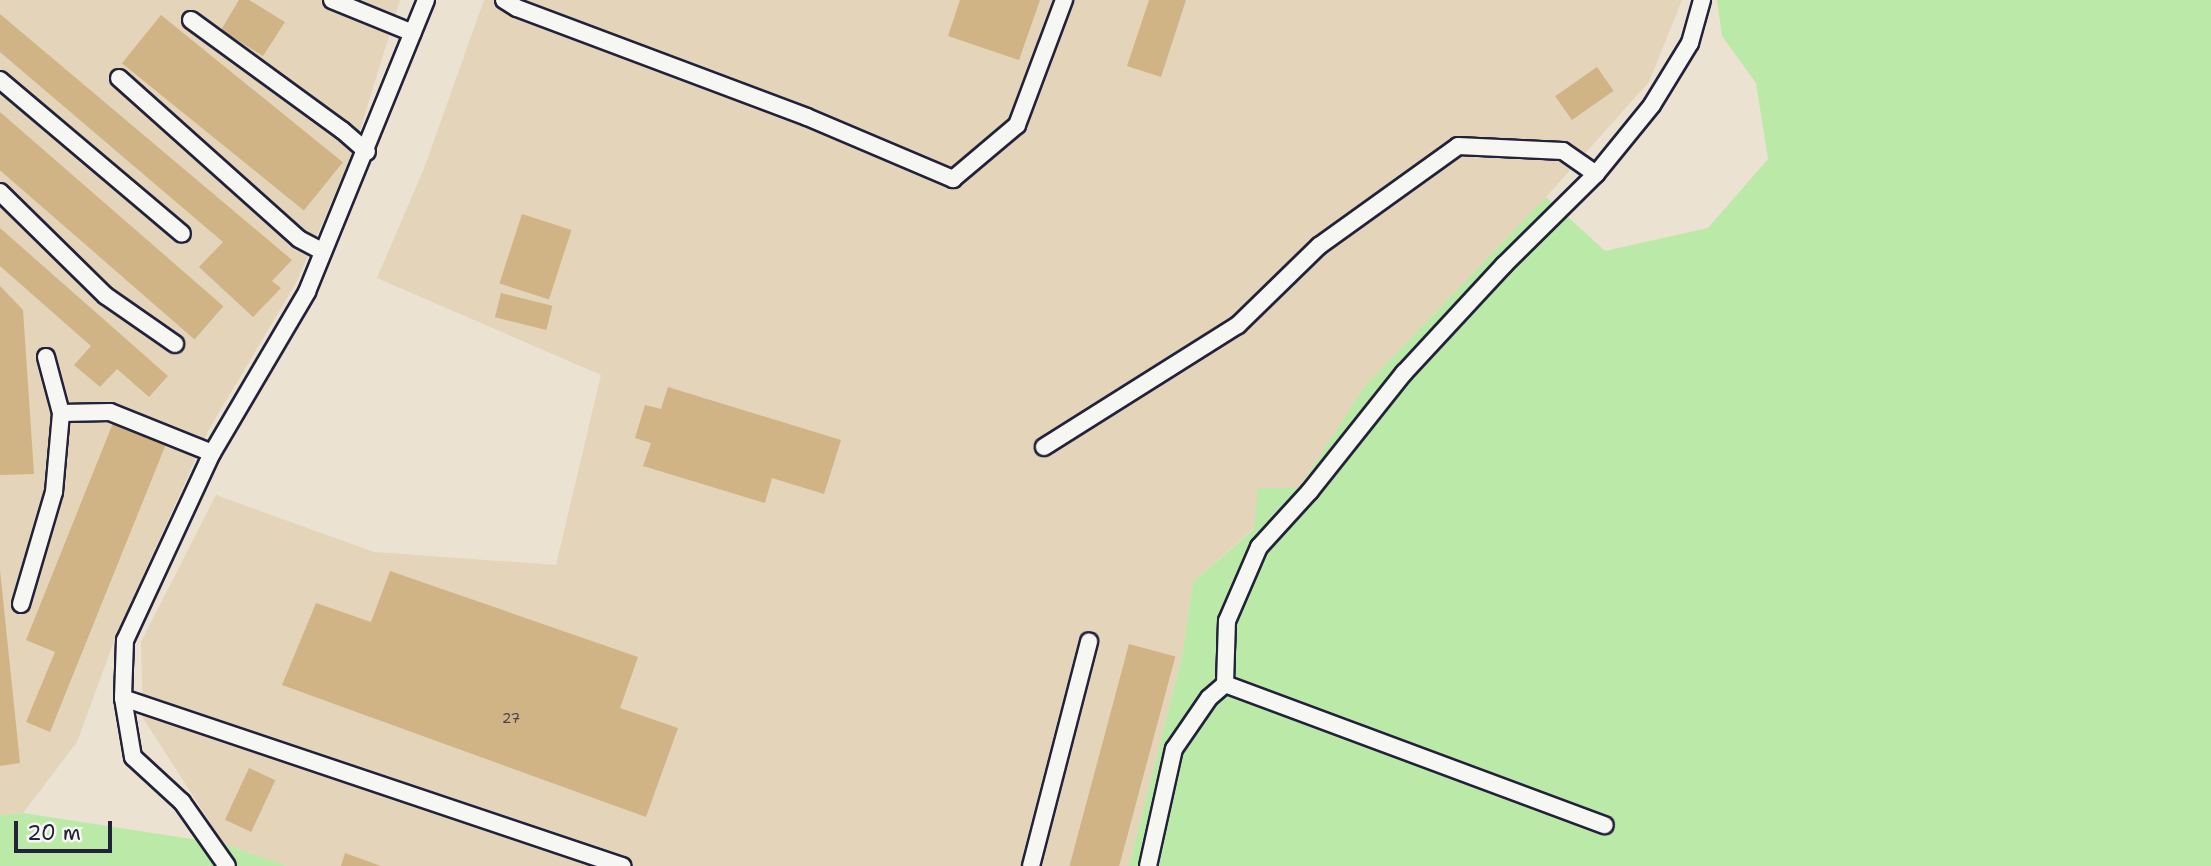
<!DOCTYPE html>
<html>
<head>
<meta charset="utf-8">
<style>
  body { margin:0 }
  #map { position:relative; width:2211px; height:866px; overflow:hidden; background:#ebe2d1; font-family:"Shantell Sans",sans-serif }
  div>[style] { position:absolute }
  .built>* { inset:0; background:#e3d4ba }
  .green>* { inset:0; background:#bbe9a8 }
  .building>* { inset:0; background:#d0b485; transform-origin:0 0 }
  .roads { filter:drop-shadow(2px 0 #22223b) drop-shadow(-2px 0 #22223b) drop-shadow(0 2px #22223b) drop-shadow(0 -2px #22223b) }
  .service>* { height:16px; margin:-8px; padding:0 8px; transform-origin:8px; border-radius:8px; background:#f6f6f2 }
  span { translate:-50% -50%; white-space:nowrap; text-align:center; line-height:1.15; -webkit-text-stroke:5px #f6f6f2; paint-order:stroke }
  .number-label { font-size:14px; color:#4e464e }
  .number-label span { -webkit-text-stroke-width:0 }
  .scale { position:absolute; left:14px; top:821px; width:98px; height:32px; box-sizing:border-box; border:4px solid #22223b; border-top:0; padding-left:9px; font-size:21px; line-height:24px; white-space:nowrap; color:#22223b; -webkit-text-stroke:5px #f6f6f2; paint-order:stroke }
</style>
</head>
<body>
<div id="map">
  <div class="built">
    <div style="clip-path:polygon(0 0,400px 0,353px 153px,296px 283px,209px 429px,117px 633px,77px 742px,23px 813px,0 815px)"></div>
    <div style="clip-path:polygon(484px 0,1682px 0,1649px 82px,1546px 197px,1364px 387px,1299px 488px,1193px 582px,1182px 656px,1129px 866px,287px 866px,224px 844px,143px 718px,141px 642px,216px 495px,374px 552px,556px 565px,601px 375px,377px 278px,425px 166px)"></div>
  </div>
  <div class="green">
    <div style="clip-path:polygon(1717px 0,2211px 0,2211px 866px,1129px 866px,1182px 656px,1193px 582px,1254px 529px,1258px 488px,1299px 488px,1364px 387px,1546px 197px,1605px 251px,1708px 228px,1768px 159px,1756px 83px,1722px 36px)"></div>
    <div style="clip-path:polygon(23px 813px,224px 844px,287px 866px,0 866px,0 815px)"></div>
  </div>
  <div class="building">
    <div style="clip-path:polygon(239px 0,249px 0,285px 22px,263px 56px,221px 30px)"></div>
    <div style="clip-path:polygon(960px 0,1040px 0,1019px 60px,948px 36px)"></div>
    <div style="clip-path:polygon(1149px 0,1186px 0,1161px 77px,1127px 66px)"></div>
    <div style="clip-path:polygon(0 14px,292px 260px,272px 281px,281px 288px,253px 317px,199px 267px,223px 242px,0 52px)"></div>
    <div style="left:161px;top:15px;width:234px;height:62px;rotate:39deg"></div>
    <div style="left:1597px;top:67px;width:29px;height:51px;rotate:55deg"></div>
    <div style="left:0;top:112px;width:296px;height:44px;rotate:41deg"></div>
    <div style="left:522px;top:214px;width:52px;height:73px;rotate:18deg"></div>
    <div style="clip-path:polygon(0 228px,168px 376px,149px 397px,117px 369px,100px 387px,74px 365px,91px 346px,0 266px)"></div>
    <div style="clip-path:polygon(0 286px,23px 310px,34px 474px,0 475px)"></div>
    <div style="left:501px;top:293px;width:53px;height:25px;rotate:14deg"></div>
    <div style="clip-path:polygon(668px 387px,841px 440px,824px 494px,772px 478px,765px 503px,643px 466px,651px 443px,635px 438px,645px 405px,661px 409px)"></div>
    <div style="clip-path:polygon(113px 423px,166px 444px,50px 732px,26px 722px,55px 652px,26px 640px)"></div>
    <div style="clip-path:polygon(0 570px,20px 763px,0 766px)"></div>
    <div style="clip-path:polygon(390px 571px,638px 657px,620px 708px,678px 728px,646px 817px,282px 685px,316px 603px,371px 622px)"></div>
    <div style="left:1129px;top:644px;width:48px;height:229px;rotate:15deg"></div>
    <div style="left:249px;top:768px;width:29px;height:57px;rotate:25deg"></div>
    <div style="clip-path:polygon(345px 853px,381px 866px,341px 866px)"></div>
  </div>
  <div class="roads">
    <div class="service">
      <div style="left:332px;top:0;width:87px;rotate:22.2deg"></div>
      <div style="left:426px;top:0;width:315px;rotate:112.2deg"></div>
      <div style="left:307px;top:292px;width:187px;rotate:120.5deg"></div>
      <div style="left:212px;top:453px;width:206px;rotate:114.9deg"></div>
      <div style="left:125px;top:640px;width:58px;rotate:92deg"></div>
      <div style="left:123px;top:698px;width:527px;rotate:18.61deg"></div>
      <div style="left:504px;top:0;width:15px;rotate:32deg"></div>
      <div style="left:517px;top:8px;width:310px;rotate:20.6deg"></div>
      <div style="left:807px;top:117px;width:159px;rotate:23deg"></div>
      <div style="left:953px;top:179px;width:84px;rotate:-40.2deg"></div>
      <div style="left:1017px;top:125px;width:134px;rotate:-69.4deg"></div>
      <div style="left:191px;top:20px;width:187px;rotate:36.1deg"></div>
      <div style="left:342px;top:130px;width:33px;rotate:41deg"></div>
      <div style="left:119px;top:78px;width:241px;rotate:41.8deg"></div>
      <div style="left:299px;top:239px;width:27px;rotate:28deg"></div>
      <div style="left:0;top:80px;width:238px;rotate:40.2deg"></div>
      <div style="left:0;top:192px;width:148px;rotate:44.5deg"></div>
      <div style="left:106px;top:296px;width:84px;rotate:34.8deg"></div>
      <div style="left:61px;top:413px;width:49px;rotate:-1.2deg"></div>
      <div style="left:110px;top:412px;width:110px;rotate:21.9deg"></div>
      <div style="left:1044px;top:447px;width:229px;rotate:-32.2deg"></div>
      <div style="left:1238px;top:325px;width:113px;rotate:-44.3deg"></div>
      <div style="left:1319px;top:246px;width:171px;rotate:-35.7deg"></div>
      <div style="left:1458px;top:146px;width:105px;rotate:2.7deg"></div>
      <div style="left:1563px;top:151px;width:40px;rotate:34.9deg"></div>
      <div style="left:21px;top:604px;width:117px;rotate:-73.6deg"></div>
      <div style="left:54px;top:492px;width:79px;rotate:-84.9deg"></div>
      <div style="left:61px;top:413px;width:58px;rotate:-105deg"></div>
      <div style="left:1225px;top:684px;width:405px;rotate:20.4deg"></div>
      <div style="left:123px;top:698px;width:60px;rotate:80.4deg"></div>
      <div style="left:133px;top:757px;width:67px;rotate:42.6deg"></div>
      <div style="left:182px;top:802px;width:78px;rotate:54.9deg"></div>
      <div style="left:1031px;top:866px;width:232px;rotate:-75.5deg"></div>
      <div style="left:1148px;top:866px;width:120px;rotate:-77.5deg"></div>
      <div style="left:1174px;top:749px;width:62px;rotate:-55.5deg"></div>
      <div style="left:1209px;top:698px;width:21px;rotate:-41deg"></div>
      <div style="left:1225px;top:684px;width:63px;rotate:-88.2deg"></div>
      <div style="left:1227px;top:621px;width:81px;rotate:-66.6deg"></div>
      <div style="left:1259px;top:547px;width:76px;rotate:-47.7deg"></div>
      <div style="left:1310px;top:491px;width:151px;rotate:-51.5deg"></div>
      <div style="left:1404px;top:373px;width:147px;rotate:-47.2deg"></div>
      <div style="left:1504px;top:265px;width:129px;rotate:-44.7deg"></div>
      <div style="left:1596px;top:174px;width:89px;rotate:-50.9deg"></div>
      <div style="left:1652px;top:105px;width:73px;rotate:-58.5deg"></div>
      <div style="left:1690px;top:43px;width:45px;rotate:-74.4deg"></div>
    </div>
  </div>
  <div class="number-label">
    <span style="left:511px;top:718px">27</span>
  </div>
  <div class="scale">20 m</div>
</div>
</body>
</html>
